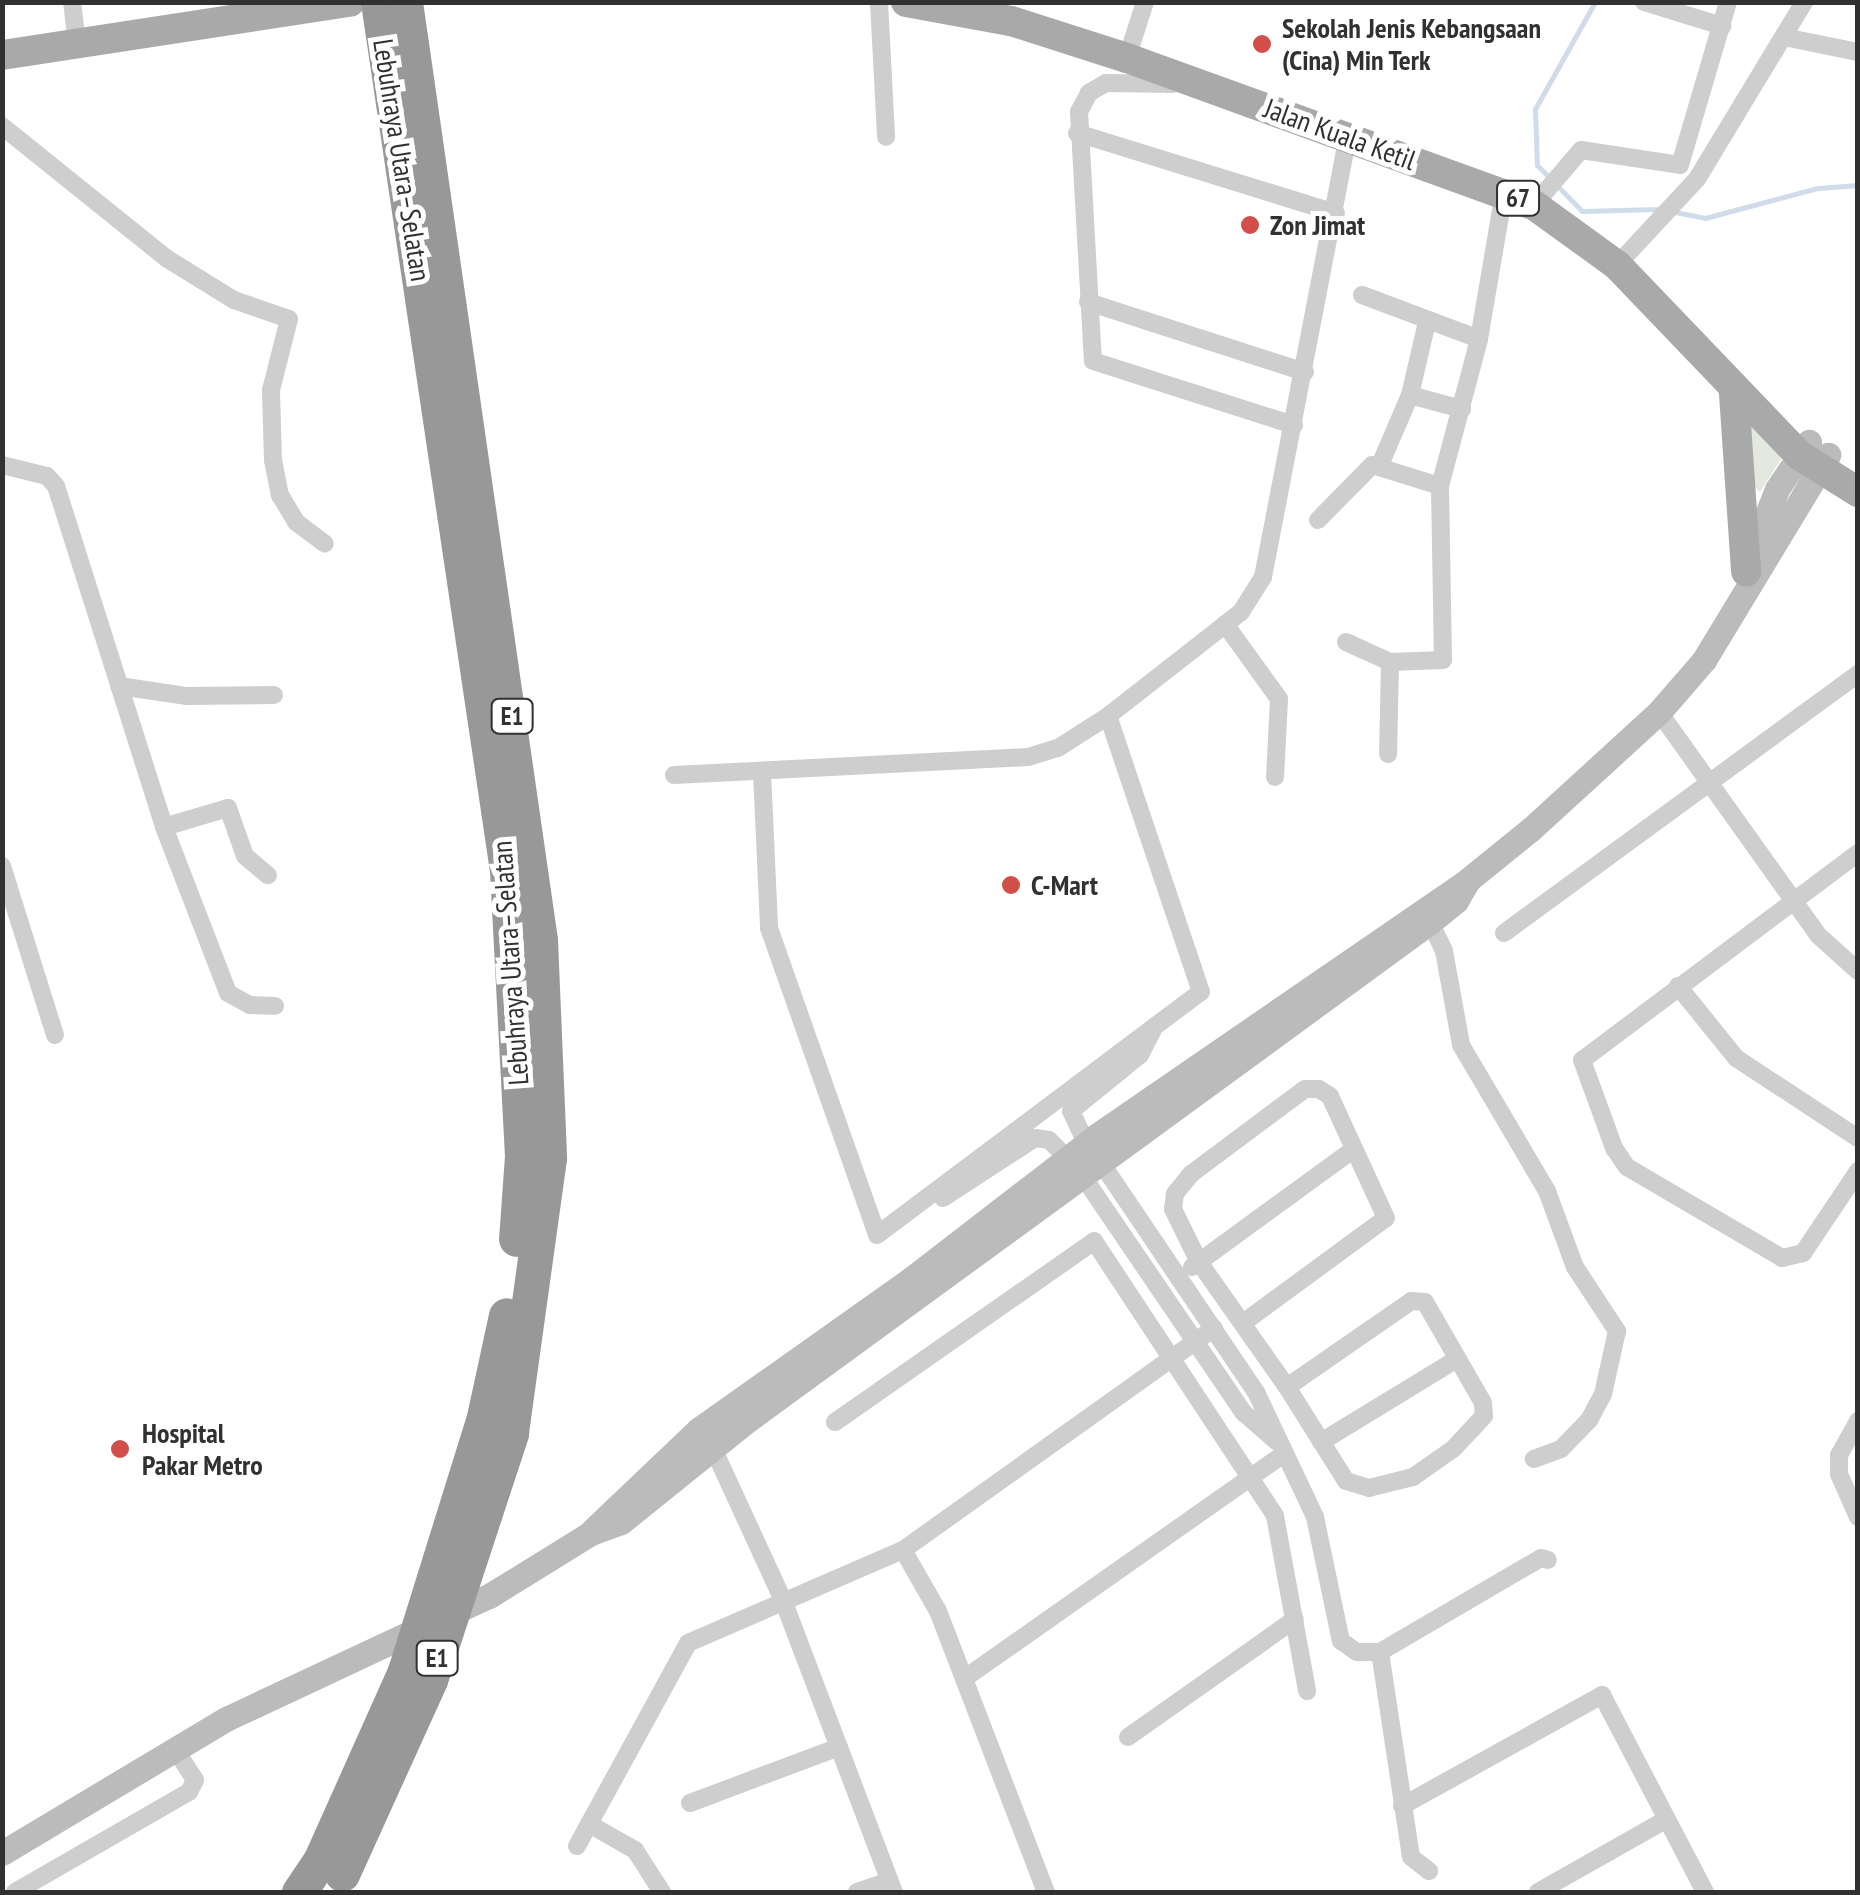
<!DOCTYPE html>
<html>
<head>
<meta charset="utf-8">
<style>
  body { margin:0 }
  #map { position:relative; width:1860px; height:1895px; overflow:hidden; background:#fff; font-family:"PT Sans Narrow",sans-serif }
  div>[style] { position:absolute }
  .green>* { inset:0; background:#e3e9de }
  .stream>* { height:5px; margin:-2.5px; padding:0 2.5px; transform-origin:2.5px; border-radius:2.5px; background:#d0dce9 }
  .street>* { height:18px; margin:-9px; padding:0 9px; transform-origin:9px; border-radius:9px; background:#cecece }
  .secondary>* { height:25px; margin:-12.5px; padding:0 12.5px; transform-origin:12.5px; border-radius:12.5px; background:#bbb }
  .primary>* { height:30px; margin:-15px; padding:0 15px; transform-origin:15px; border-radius:15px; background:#a9a9a9 }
  .highway>* { height:35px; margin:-17.5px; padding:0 17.5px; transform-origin:17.5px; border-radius:17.5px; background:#989898 }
  .highway-bridge>* { height:35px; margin:-17.5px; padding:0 17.5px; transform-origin:17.5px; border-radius:17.5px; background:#989898 }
  .dots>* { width:28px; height:28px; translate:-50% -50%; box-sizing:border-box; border:5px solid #fff; border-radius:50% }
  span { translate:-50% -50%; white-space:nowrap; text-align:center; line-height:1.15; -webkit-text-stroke:10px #fff; paint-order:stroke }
  .shield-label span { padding:2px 8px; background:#fff; border:2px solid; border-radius:8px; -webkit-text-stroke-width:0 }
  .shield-label { font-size:25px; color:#313131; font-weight:700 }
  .poi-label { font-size:28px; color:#313131; font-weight:700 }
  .left { translate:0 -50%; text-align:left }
  .street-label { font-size:28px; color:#313131 }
  .frame { position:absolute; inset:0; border:5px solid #313131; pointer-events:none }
</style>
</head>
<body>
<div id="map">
  <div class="green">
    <div style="clip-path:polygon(1741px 416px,1783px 456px,1760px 492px,1751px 483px)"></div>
  </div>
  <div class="stream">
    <div style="left:1595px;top:2px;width:123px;rotate:119.3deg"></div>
    <div style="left:1535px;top:109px;width:56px;rotate:88deg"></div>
    <div style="left:1537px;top:165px;width:64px;rotate:45.6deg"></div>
    <div style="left:1582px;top:211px;width:77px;rotate:-1.5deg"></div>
    <div style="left:1675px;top:212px;width:31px;rotate:11deg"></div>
    <div style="left:1705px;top:218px;width:117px;rotate:-14.9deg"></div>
    <div style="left:1818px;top:188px;width:40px;rotate:-4.3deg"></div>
  </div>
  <div class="street">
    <div style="left:72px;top:2px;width:41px;rotate:83deg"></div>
    <div style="left:879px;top:2px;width:135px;rotate:87deg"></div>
    <div style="left:1644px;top:2px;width:82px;rotate:17.1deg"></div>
    <div style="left:1784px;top:37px;width:76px;rotate:11.5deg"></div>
    <div style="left:1127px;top:58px;width:59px;rotate:-72.2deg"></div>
    <div style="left:1172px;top:84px;width:66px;rotate:-179.1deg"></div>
    <div style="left:1106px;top:83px;width:20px;rotate:150deg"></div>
    <div style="left:1089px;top:93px;width:21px;rotate:118deg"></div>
    <div style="left:1079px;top:112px;width:249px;rotate:86.8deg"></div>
    <div style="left:1093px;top:361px;width:211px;rotate:17.7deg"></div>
    <div style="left:2px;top:126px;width:211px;rotate:38.8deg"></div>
    <div style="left:166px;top:258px;width:80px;rotate:31.7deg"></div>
    <div style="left:234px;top:300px;width:58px;rotate:19.1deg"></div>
    <div style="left:289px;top:319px;width:73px;rotate:104.2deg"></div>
    <div style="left:271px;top:390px;width:70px;rotate:88.4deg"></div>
    <div style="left:273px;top:460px;width:36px;rotate:79deg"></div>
    <div style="left:280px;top:495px;width:31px;rotate:59deg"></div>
    <div style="left:296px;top:522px;width:36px;rotate:37deg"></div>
    <div style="left:1077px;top:133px;width:271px;rotate:17.2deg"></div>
    <div style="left:1534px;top:205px;width:72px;rotate:-49.5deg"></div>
    <div style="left:1581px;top:150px;width:100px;rotate:8.6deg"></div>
    <div style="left:1680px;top:165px;width:170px;rotate:-73.6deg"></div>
    <div style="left:1617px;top:265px;width:117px;rotate:-47.1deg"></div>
    <div style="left:1697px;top:179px;width:207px;rotate:-58.8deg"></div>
    <div style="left:1362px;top:295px;width:125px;rotate:20.6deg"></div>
    <div style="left:1088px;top:302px;width:228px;rotate:17.9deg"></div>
    <div style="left:1410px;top:395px;width:75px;rotate:-76.9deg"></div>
    <div style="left:2px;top:465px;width:46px;rotate:13.7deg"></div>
    <div style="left:47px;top:476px;width:13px;rotate:48deg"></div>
    <div style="left:56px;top:486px;width:358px;rotate:72.4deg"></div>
    <div style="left:164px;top:827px;width:178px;rotate:68.9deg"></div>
    <div style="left:228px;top:993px;width:25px;rotate:29deg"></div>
    <div style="left:250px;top:1005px;width:25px;rotate:2deg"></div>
    <div style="left:1380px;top:465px;width:76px;rotate:-66.8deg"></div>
    <div style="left:1410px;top:395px;width:54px;rotate:15.1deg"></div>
    <div style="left:1318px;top:520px;width:77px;rotate:-45.5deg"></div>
    <div style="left:1372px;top:465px;width:71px;rotate:17.2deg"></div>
    <div style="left:1225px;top:624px;width:92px;rotate:54.2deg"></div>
    <div style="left:1279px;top:699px;width:78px;rotate:92.9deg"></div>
    <div style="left:1346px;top:642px;width:48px;rotate:24.4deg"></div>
    <div style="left:1390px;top:662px;width:92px;rotate:91.2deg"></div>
    <div style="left:1390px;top:662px;width:53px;rotate:-2.2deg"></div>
    <div style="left:1443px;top:660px;width:174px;rotate:-91deg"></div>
    <div style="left:1440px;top:486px;width:152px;rotate:-75.1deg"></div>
    <div style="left:1479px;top:339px;width:148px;rotate:-80.3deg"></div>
    <div style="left:119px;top:686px;width:69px;rotate:8.4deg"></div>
    <div style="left:187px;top:696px;width:87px;rotate:-0.7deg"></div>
    <div style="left:1659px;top:712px;width:275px;rotate:54.5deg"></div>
    <div style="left:1819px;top:936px;width:52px;rotate:41.9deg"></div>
    <div style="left:762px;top:772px;width:156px;rotate:87.4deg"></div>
    <div style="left:769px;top:928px;width:325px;rotate:70.6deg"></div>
    <div style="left:877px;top:1235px;width:405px;rotate:-36.9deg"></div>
    <div style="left:1201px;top:992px;width:291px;rotate:-108.6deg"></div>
    <div style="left:674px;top:775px;width:354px;rotate:-2.9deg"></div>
    <div style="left:1028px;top:757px;width:31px;rotate:-17deg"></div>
    <div style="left:1058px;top:748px;width:59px;rotate:-32.6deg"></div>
    <div style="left:1108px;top:716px;width:169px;rotate:-38deg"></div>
    <div style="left:1241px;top:612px;width:41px;rotate:-57.8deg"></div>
    <div style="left:1263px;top:577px;width:448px;rotate:-79.1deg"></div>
    <div style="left:164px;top:827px;width:67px;rotate:-16.5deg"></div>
    <div style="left:228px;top:808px;width:51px;rotate:70.5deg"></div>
    <div style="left:245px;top:856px;width:30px;rotate:40deg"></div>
    <div style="left:1858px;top:853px;width:345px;rotate:143.1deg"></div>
    <div style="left:1582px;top:1060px;width:94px;rotate:70deg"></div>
    <div style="left:1614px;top:1148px;width:23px;rotate:56deg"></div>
    <div style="left:1627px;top:1167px;width:180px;rotate:30.4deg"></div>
    <div style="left:1782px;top:1258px;width:22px;rotate:-13deg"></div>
    <div style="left:1803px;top:1253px;width:99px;rotate:-56.1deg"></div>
    <div style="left:2px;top:866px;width:177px;rotate:72.6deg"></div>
    <div style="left:1430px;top:922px;width:32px;rotate:64deg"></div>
    <div style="left:1444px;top:951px;width:96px;rotate:79.7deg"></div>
    <div style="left:1461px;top:1045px;width:169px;rotate:59.5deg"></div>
    <div style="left:1547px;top:1191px;width:81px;rotate:69.8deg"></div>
    <div style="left:1575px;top:1267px;width:77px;rotate:56.7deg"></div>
    <div style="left:1617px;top:1331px;width:65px;rotate:102.5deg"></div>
    <div style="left:1603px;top:1394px;width:30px;rotate:118deg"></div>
    <div style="left:1589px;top:1420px;width:40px;rotate:134deg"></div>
    <div style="left:1561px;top:1449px;width:29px;rotate:160deg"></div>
    <div style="left:1504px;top:933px;width:439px;rotate:-36.2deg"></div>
    <div style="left:1678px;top:986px;width:92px;rotate:51.1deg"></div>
    <div style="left:1736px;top:1058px;width:146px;rotate:33.3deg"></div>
    <div style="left:1086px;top:1143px;width:35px;rotate:-115deg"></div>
    <div style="left:1071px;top:1111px;width:89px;rotate:-39.1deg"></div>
    <div style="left:1140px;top:1055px;width:28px;rotate:-63deg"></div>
    <div style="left:1100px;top:1161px;width:279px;rotate:56deg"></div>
    <div style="left:1256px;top:1392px;width:138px;rotate:64.7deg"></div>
    <div style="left:1315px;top:1517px;width:127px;rotate:78.2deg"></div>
    <div style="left:1341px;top:1641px;width:19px;rotate:35deg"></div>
    <div style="left:1357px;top:1652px;width:23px"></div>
    <div style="left:1380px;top:1652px;width:186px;rotate:-30.3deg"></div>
    <div style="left:1541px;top:1558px;width:7px;rotate:16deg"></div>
    <div style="left:1082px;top:1175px;width:288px;rotate:55.8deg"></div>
    <div style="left:1244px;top:1413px;width:43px;rotate:41.2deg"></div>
    <div style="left:943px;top:1198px;width:110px;rotate:-33.1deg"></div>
    <div style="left:1035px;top:1138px;width:14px;rotate:8deg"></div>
    <div style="left:1049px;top:1140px;width:25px;rotate:45deg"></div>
    <div style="left:1192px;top:1267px;width:200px;rotate:-36.1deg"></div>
    <div style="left:1243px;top:1323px;width:177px;rotate:-36.3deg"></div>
    <div style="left:1386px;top:1218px;width:134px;rotate:-114.7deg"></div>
    <div style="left:1330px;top:1096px;width:13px;rotate:-148deg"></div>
    <div style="left:1319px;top:1089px;width:14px;rotate:180deg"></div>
    <div style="left:1305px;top:1089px;width:142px;rotate:143.3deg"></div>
    <div style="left:1191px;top:1174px;width:26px;rotate:129deg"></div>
    <div style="left:1175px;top:1194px;width:15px;rotate:98deg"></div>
    <div style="left:1173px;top:1209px;width:59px;rotate:63.9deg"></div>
    <div style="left:1199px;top:1262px;width:153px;rotate:54.9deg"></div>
    <div style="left:1287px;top:1387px;width:151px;rotate:-34.7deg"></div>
    <div style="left:1411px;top:1301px;width:14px;rotate:4deg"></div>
    <div style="left:1425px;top:1302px;width:116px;rotate:60.1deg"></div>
    <div style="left:1483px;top:1403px;width:13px;rotate:86deg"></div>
    <div style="left:1484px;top:1416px;width:45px;rotate:133.2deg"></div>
    <div style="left:1453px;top:1449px;width:49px;rotate:145deg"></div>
    <div style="left:1413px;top:1477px;width:45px;rotate:166deg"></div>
    <div style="left:1369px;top:1488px;width:24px;rotate:-163deg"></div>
    <div style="left:1346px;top:1481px;width:111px;rotate:-122.1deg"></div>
    <div style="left:1858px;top:1421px;width:39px;rotate:119deg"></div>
    <div style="left:1839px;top:1455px;width:19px;rotate:90deg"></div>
    <div style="left:1839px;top:1474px;width:47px;rotate:66.2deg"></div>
    <div style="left:835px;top:1422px;width:316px;rotate:-34.9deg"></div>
    <div style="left:1094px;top:1241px;width:329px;rotate:56.6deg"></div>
    <div style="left:1275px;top:1516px;width:178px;rotate:79.6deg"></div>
    <div style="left:1321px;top:1442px;width:159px;rotate:-31.4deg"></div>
    <div style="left:713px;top:1448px;width:167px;rotate:65.3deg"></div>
    <div style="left:783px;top:1600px;width:312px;rotate:69.2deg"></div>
    <div style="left:903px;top:1550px;width:70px;rotate:60.2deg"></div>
    <div style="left:938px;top:1611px;width:301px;rotate:69deg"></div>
    <div style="left:1380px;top:1652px;width:207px;rotate:81.4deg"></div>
    <div style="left:1411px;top:1857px;width:23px;rotate:38deg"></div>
    <div style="left:965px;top:1678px;width:391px;rotate:-35.1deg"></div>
    <div style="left:1128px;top:1737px;width:204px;rotate:-35.2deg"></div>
    <div style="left:690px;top:1803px;width:159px;rotate:-20.6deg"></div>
    <div style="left:1402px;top:1806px;width:229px;rotate:-29deg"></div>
    <div style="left:1602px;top:1695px;width:222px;rotate:62.4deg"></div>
    <div style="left:589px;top:1824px;width:53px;rotate:29.5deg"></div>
    <div style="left:635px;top:1850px;width:50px;rotate:57.3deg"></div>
    <div style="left:577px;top:1846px;width:231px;rotate:-61.3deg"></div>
    <div style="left:688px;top:1643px;width:234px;rotate:-23.4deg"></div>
    <div style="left:903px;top:1550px;width:382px;rotate:-35.5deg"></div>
    <div style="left:15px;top:1892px;width:201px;rotate:-29.9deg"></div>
    <div style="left:189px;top:1792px;width:13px;rotate:-63deg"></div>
    <div style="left:195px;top:1780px;width:37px;rotate:-123deg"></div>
    <div style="left:857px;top:1892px;width:34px;rotate:-19deg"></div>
    <div style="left:1538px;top:1892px;width:148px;rotate:-29.5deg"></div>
  </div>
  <div class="secondary">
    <div style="left:1750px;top:557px;width:73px;rotate:-68.3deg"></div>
    <div style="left:1777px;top:489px;width:57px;rotate:-55.8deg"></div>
    <div style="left:593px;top:1530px;width:145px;rotate:-43.6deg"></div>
    <div style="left:698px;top:1430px;width:260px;rotate:-35.3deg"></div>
    <div style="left:910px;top:1280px;width:235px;rotate:-37.7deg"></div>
    <div style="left:1096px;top:1136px;width:452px;rotate:-34.5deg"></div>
    <div style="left:1468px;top:880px;width:81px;rotate:-39deg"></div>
    <div style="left:1531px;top:829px;width:173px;rotate:-42.4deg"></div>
    <div style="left:1659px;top:712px;width:69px;rotate:-49.1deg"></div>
    <div style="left:1704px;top:660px;width:240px;rotate:-58.8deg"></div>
    <div style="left:2px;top:1853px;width:261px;rotate:-30.9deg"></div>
    <div style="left:226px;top:1719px;width:290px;rotate:-25.1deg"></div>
    <div style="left:489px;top:1596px;width:120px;rotate:-31.7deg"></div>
    <div style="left:591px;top:1533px;width:32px;rotate:-20deg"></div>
    <div style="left:621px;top:1522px;width:163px;rotate:-38.8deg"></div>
    <div style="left:748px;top:1420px;width:844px;rotate:-36.14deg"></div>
    <div style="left:1430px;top:922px;width:33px;rotate:-39deg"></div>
    <div style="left:1456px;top:901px;width:24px;rotate:-60deg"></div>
  </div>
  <div class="primary">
    <div style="left:906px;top:2px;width:107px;rotate:10.3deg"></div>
    <div style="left:1011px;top:21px;width:122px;rotate:17.7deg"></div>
    <div style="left:1127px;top:58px;width:433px;rotate:19.9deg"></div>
    <div style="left:1534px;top:205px;width:102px;rotate:35.9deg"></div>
    <div style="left:1617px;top:265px;width:263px;rotate:46.2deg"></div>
    <div style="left:1799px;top:455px;width:70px;rotate:32.1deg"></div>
    <div style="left:2px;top:55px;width:352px;rotate:-8.7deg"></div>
    <div style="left:1734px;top:394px;width:178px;rotate:86.1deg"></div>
  </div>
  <div class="highway">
    <div style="left:378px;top:2px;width:878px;rotate:81.55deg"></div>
    <div style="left:507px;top:870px;width:286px;rotate:87deg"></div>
    <div style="left:522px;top:1156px;width:83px;rotate:94.1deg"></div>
    <div style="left:405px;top:2px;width:948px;rotate:81.81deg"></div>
    <div style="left:540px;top:940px;width:218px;rotate:87.6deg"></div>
    <div style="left:549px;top:1158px;width:278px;rotate:97.9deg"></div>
    <div style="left:484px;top:1417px;width:104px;rotate:-77.8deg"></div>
    <div style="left:299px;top:1892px;width:40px;rotate:-56deg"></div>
  </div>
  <div class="highway-bridge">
    <div style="left:321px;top:1859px;width:206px;rotate:-65.9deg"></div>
    <div style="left:405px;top:1671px;width:266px;rotate:-72.7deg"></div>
    <div style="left:342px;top:1874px;width:213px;rotate:-65.6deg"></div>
    <div style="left:430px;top:1680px;width:260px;rotate:-71.8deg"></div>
  </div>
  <div class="dots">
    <div style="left:1262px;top:44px;background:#d24e49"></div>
    <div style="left:1250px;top:225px;background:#d24e49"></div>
    <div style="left:1011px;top:885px;background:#d24e49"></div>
    <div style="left:120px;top:1449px;background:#d24e49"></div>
  </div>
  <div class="shield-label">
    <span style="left:1518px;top:198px">67</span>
    <span style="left:512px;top:716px">E1</span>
    <span style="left:437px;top:1658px">E1</span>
  </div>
  <div class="poi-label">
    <span class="left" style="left:1282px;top:44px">Sekolah Jenis Kebangsaan<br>(Cina) Min Terk</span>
    <span class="left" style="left:1270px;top:225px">Zon Jimat</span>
    <span class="left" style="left:1031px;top:885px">C-Mart</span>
    <span class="left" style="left:142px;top:1449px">Hospital<br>Pakar Metro</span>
  </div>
  <div class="street-label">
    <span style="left:1340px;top:134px;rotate:20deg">Jalan Kuala Ketil</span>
    <span style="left:402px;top:160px;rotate:81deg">Lebuhraya Utara–Selatan</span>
    <span style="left:510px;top:963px;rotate:-94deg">Lebuhraya Utara–Selatan</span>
  </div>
  <div class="frame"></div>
</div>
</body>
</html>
